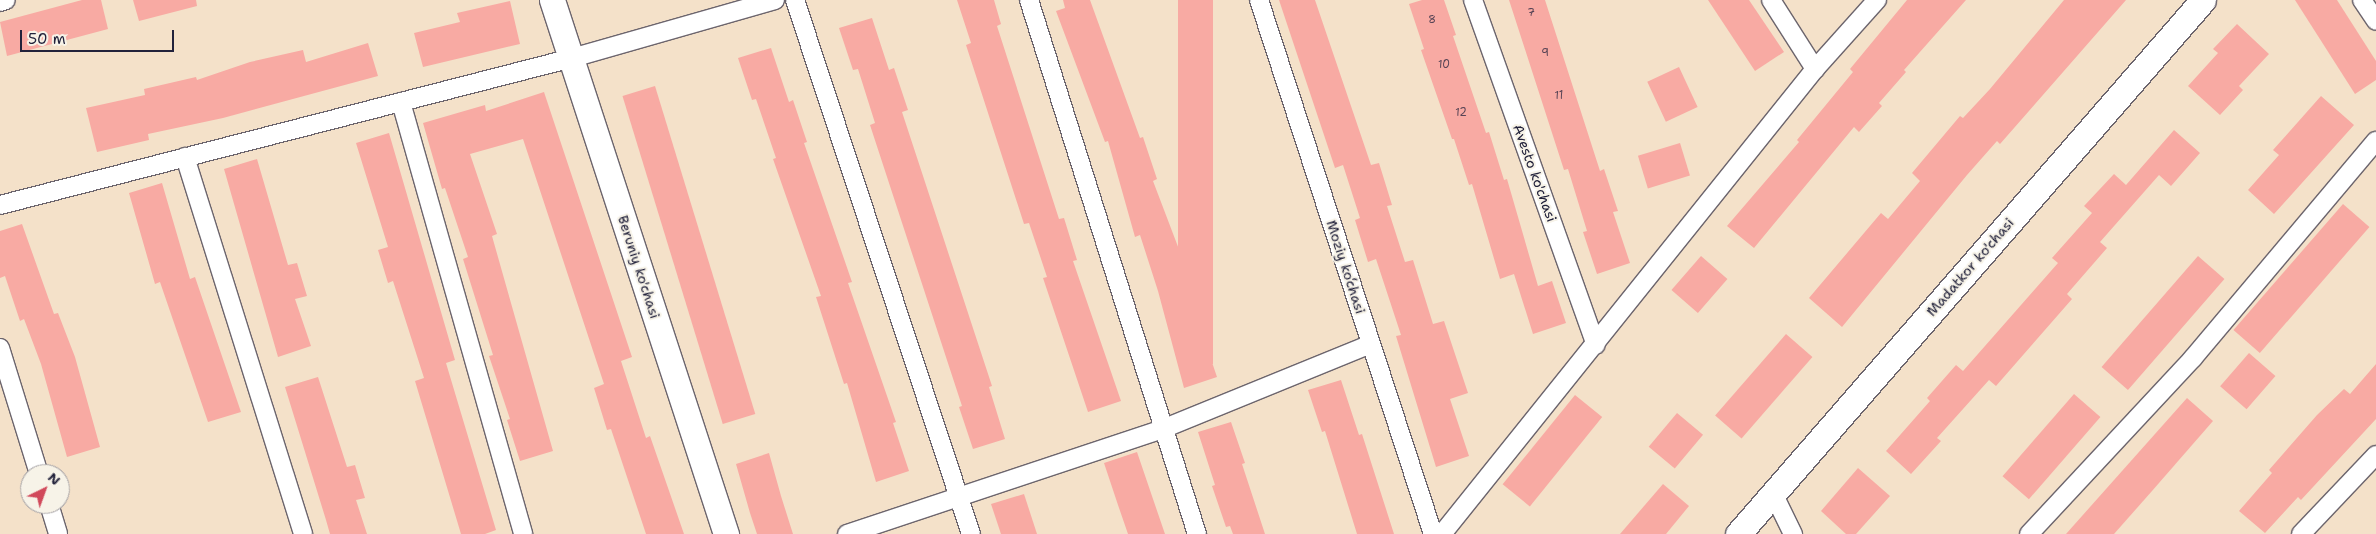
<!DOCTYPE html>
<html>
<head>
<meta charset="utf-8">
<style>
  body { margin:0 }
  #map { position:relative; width:2376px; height:534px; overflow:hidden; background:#f4e1c9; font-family:"Shantell Sans",sans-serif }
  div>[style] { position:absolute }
  .building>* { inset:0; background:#f8aaa3; transform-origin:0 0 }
  .roads { filter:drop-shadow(1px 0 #6c656d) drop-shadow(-1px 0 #6c656d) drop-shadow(0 1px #6c656d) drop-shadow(0 -1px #6c656d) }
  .street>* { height:18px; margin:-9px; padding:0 9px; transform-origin:9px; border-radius:9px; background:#fff }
  .secondary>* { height:25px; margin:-12.5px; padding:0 12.5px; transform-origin:12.5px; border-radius:12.5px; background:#fff }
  span { translate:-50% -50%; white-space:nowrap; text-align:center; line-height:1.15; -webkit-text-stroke:4px #f7f3e8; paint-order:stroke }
  .number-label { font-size:11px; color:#584455 }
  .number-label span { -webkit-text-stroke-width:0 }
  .street-label { font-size:14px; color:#22223b }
  .north { position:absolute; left:20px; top:464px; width:50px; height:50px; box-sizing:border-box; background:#f7f3e8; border:1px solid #a29fa3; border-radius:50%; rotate:42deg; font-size:14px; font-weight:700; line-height:20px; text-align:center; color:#22223b }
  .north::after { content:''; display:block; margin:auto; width:18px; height:22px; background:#d1495b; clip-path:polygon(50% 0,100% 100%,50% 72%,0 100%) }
  .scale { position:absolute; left:20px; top:30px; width:154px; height:22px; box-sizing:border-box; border:2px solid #22223b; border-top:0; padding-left:6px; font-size:15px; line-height:18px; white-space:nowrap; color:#22223b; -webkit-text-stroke:4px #f7f3e8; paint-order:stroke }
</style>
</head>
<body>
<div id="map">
  <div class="building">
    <div style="clip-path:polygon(82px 0,101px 0,108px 29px,7px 56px,0 22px)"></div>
    <div style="clip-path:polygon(133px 0,196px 0,197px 6px,139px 21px)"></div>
    <div style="clip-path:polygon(957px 0,994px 0,1001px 24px,997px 26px,1059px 219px,1064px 218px,1077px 260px,1073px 261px,1121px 401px,1088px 412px,1043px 278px,1047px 277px,1029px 223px,1024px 224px,966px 45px,971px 43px)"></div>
    <div style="clip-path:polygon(1063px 0,1090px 0,1140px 138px,1143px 137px,1157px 179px,1153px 181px,1188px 273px,1199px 324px,1217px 377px,1184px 388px,1158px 291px,1140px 235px,1135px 237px,1108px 141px,1105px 142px,1056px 11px,1065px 8px)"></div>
    <div style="left:1178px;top:0;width:35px;height:364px"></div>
    <div style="clip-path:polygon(1279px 0,1315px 0,1371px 165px,1379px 163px,1392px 205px,1387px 206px,1405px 262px,1413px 260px,1433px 324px,1444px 321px,1468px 393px,1450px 399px,1469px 456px,1436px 467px,1396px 336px,1401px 335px,1376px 259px,1368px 262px,1355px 220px,1360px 218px,1343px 165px,1335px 168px)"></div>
    <div style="clip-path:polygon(1422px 0,1444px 0,1456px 35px,1453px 36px,1486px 133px,1489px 132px,1504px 180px,1507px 179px,1538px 286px,1552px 281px,1566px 323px,1533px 334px,1514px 274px,1500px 279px,1472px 184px,1469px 185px,1454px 139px,1452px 139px,1421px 50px,1424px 49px,1409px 4px)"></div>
    <div style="clip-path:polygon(1509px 0,1545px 0,1600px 171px,1604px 169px,1618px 211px,1613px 212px,1630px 263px,1597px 274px,1583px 232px,1587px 231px,1568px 169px,1564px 170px)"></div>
    <div style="clip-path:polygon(1708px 0,1749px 0,1784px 52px,1755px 71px)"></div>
    <div style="clip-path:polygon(1907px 0,1966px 0,1904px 70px,1906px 72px,1879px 103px,1882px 106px,1859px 132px,1854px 127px,1754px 248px,1727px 226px,1799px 142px,1797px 140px,1853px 72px,1850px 69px)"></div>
    <div style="clip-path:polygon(2064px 0,2126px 0,2000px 144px,1997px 141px,1967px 175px,1842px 327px,1809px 298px,1881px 213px,1888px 219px,1920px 181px,1912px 173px,1960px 116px,1963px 118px,1990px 89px)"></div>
    <div style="clip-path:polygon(2295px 0,2337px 0,2376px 61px,2376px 80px,2355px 94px)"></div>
    <div style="clip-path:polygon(510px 1px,520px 44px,423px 67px,414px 33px,460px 22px,457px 13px)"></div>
    <div style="clip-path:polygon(872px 18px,889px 70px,894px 68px,908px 110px,902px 112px,992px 386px,989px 387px,1005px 439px,973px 449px,959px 407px,962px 406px,870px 125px,875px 123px,858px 69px,853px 70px,839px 28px)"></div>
    <div style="clip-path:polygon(2237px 24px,2269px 54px,2239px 86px,2243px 90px,2220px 115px,2188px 86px,2218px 53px,2213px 49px)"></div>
    <div style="clip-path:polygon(368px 43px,378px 76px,223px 118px,148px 134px,149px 140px,97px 152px,86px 108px,145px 95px,144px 89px,196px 77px,197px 80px,250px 62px,303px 50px,306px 62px)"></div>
    <div style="clip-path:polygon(771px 48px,789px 102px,793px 100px,807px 142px,804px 143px,852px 282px,848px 283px,896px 422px,893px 423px,909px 471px,876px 482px,847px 383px,844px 384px,816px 297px,821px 296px,773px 159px,776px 158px,756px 99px,752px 100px,738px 58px)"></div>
    <div style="left:1679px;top:67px;width:44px;height:35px;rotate:65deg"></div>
    <div style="left:655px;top:86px;width:343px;height:34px;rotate:73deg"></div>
    <div style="clip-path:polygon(544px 92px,632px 357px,621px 361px,646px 438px,650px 436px,684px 534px,646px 534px,611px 429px,607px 430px,594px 388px,604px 384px,523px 139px,470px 154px,497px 234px,492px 236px,553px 451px,520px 461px,507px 420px,510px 419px,489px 356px,493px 355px,463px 259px,468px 257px,445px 188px,442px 189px,423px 123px,485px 105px,486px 111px)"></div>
    <div style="clip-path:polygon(2321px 96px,2354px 125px,2274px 214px,2248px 190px,2279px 155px,2273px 150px)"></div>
    <div style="clip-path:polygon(2174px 130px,2200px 153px,2171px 186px,2159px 175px,2100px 242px,2107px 248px,2067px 294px,2072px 299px,1996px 386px,1989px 380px,1937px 438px,1941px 441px,1911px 474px,1886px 451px,1930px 401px,1927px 398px,1956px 365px,1963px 371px,2058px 263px,2052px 258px,2092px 213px,2084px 206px,2114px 174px,2126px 185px)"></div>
    <div style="clip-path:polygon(389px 133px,455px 360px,446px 363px,496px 530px,485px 534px,461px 534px,415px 381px,424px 378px,393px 281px,388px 283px,378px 250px,388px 247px,356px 143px)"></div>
    <div style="left:1680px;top:143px;width:34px;height:44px;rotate:73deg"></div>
    <div style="clip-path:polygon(257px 159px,288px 265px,297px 263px,307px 296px,295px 299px,311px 346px,278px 357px,224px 169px)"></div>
    <div style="clip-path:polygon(162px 183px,190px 279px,195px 277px,241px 412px,208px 422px,160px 282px,155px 284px,129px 193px)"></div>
    <div style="left:2343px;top:204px;width:35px;height:167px;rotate:41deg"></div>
    <div style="clip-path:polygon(22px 224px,54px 314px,58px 313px,75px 357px,100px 447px,67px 457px,41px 364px,24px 319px,20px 321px,5px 276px,0 278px,0 231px)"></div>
    <div style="left:1701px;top:256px;width:35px;height:45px;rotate:41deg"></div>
    <div style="left:2198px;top:256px;width:35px;height:147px;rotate:41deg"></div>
    <div style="left:1786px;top:334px;width:35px;height:108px;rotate:41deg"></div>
    <div style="left:2249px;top:353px;width:35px;height:44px;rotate:41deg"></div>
    <div style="clip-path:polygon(2376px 364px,2376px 419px,2301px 500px,2298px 497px,2265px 533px,2239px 511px,2272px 473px,2269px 470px,2317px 415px,2344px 389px,2350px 394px)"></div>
    <div style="clip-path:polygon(318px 377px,347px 467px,355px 465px,365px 498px,356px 500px,367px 534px,330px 534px,326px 520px,285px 387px)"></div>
    <div style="clip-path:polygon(1341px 380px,1359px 435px,1362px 434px,1394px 534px,1357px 534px,1325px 431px,1322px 432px,1308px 390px)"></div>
    <div style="left:2074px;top:394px;width:35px;height:109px;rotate:41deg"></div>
    <div style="left:1575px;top:395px;width:35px;height:115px;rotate:39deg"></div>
    <div style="clip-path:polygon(2187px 398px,2213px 421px,2152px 491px,2114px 534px,2066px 534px)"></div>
    <div style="left:1677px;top:413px;width:34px;height:44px;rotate:40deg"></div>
    <div style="clip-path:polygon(1231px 422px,1245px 463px,1242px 464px,1265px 534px,1233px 534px,1230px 526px,1226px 527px,1212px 486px,1215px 485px,1198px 432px)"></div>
    <div style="clip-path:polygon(1137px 452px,1153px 499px,1165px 534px,1128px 534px,1118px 505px,1104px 463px)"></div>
    <div style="clip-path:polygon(769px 453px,781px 496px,793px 534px,757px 534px,750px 513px,736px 464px)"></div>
    <div style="clip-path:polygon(1858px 468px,1890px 496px,1856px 534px,1846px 534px,1821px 511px)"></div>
    <div style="clip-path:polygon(1663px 484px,1689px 506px,1666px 534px,1620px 534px)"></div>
    <div style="clip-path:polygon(1024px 494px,1037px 534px,1001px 534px,991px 504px)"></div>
  </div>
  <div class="roads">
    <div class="street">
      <div style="left:795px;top:0;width:562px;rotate:71.76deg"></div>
      <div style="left:1029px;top:0;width:560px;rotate:72.54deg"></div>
      <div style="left:1259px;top:0;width:562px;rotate:71.95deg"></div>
      <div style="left:1473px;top:0;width:366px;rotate:70.4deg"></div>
      <div style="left:1771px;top:0;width:82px;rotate:57.5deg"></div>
      <div style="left:2362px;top:0;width:25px;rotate:56deg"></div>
      <div style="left:0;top:2px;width:6px;rotate:-18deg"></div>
      <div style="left:401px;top:102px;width:449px;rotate:74.2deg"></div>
      <div style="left:185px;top:157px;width:395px;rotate:72.6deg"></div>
      <div style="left:0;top:205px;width:591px;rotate:-14.41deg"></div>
      <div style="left:572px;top:58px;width:211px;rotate:-15.9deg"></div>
      <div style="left:0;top:348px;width:132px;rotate:72.8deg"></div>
      <div style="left:1773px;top:493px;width:46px;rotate:64deg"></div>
      <div style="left:49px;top:504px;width:31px;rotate:73deg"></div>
      <div style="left:847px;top:534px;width:335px;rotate:-18.4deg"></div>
      <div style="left:1165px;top:428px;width:222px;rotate:-22.2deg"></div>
      <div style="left:1442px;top:534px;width:596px;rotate:-51.27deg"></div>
      <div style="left:1815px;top:69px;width:93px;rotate:-48.1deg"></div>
      <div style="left:2029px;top:534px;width:241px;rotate:-47deg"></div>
      <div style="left:2193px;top:358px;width:284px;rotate:-49.9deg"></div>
      <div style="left:2301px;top:534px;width:109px;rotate:-46.5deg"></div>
    </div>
    <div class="secondary">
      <div style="left:552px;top:0;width:562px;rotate:71.95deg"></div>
      <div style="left:1738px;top:534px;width:708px;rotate:-48.95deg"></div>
    </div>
  </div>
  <div class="number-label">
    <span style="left:1531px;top:13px">7</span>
    <span style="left:1432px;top:20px">8</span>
    <span style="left:1545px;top:53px">9</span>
    <span style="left:1444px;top:65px">10</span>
    <span style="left:1559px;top:96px">11</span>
    <span style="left:1461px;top:113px">12</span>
  </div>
  <div class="street-label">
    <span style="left:1535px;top:173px;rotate:70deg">Avesto ko'chasi</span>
    <span style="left:639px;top:267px;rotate:72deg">Beruniy ko'chasi</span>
    <span style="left:1346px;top:267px;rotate:72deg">Moziy ko‘chasi</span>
    <span style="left:1970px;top:267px;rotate:-49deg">Madatkor ko'chasi</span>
  </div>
  <div class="north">N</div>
  <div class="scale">50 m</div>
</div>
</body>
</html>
